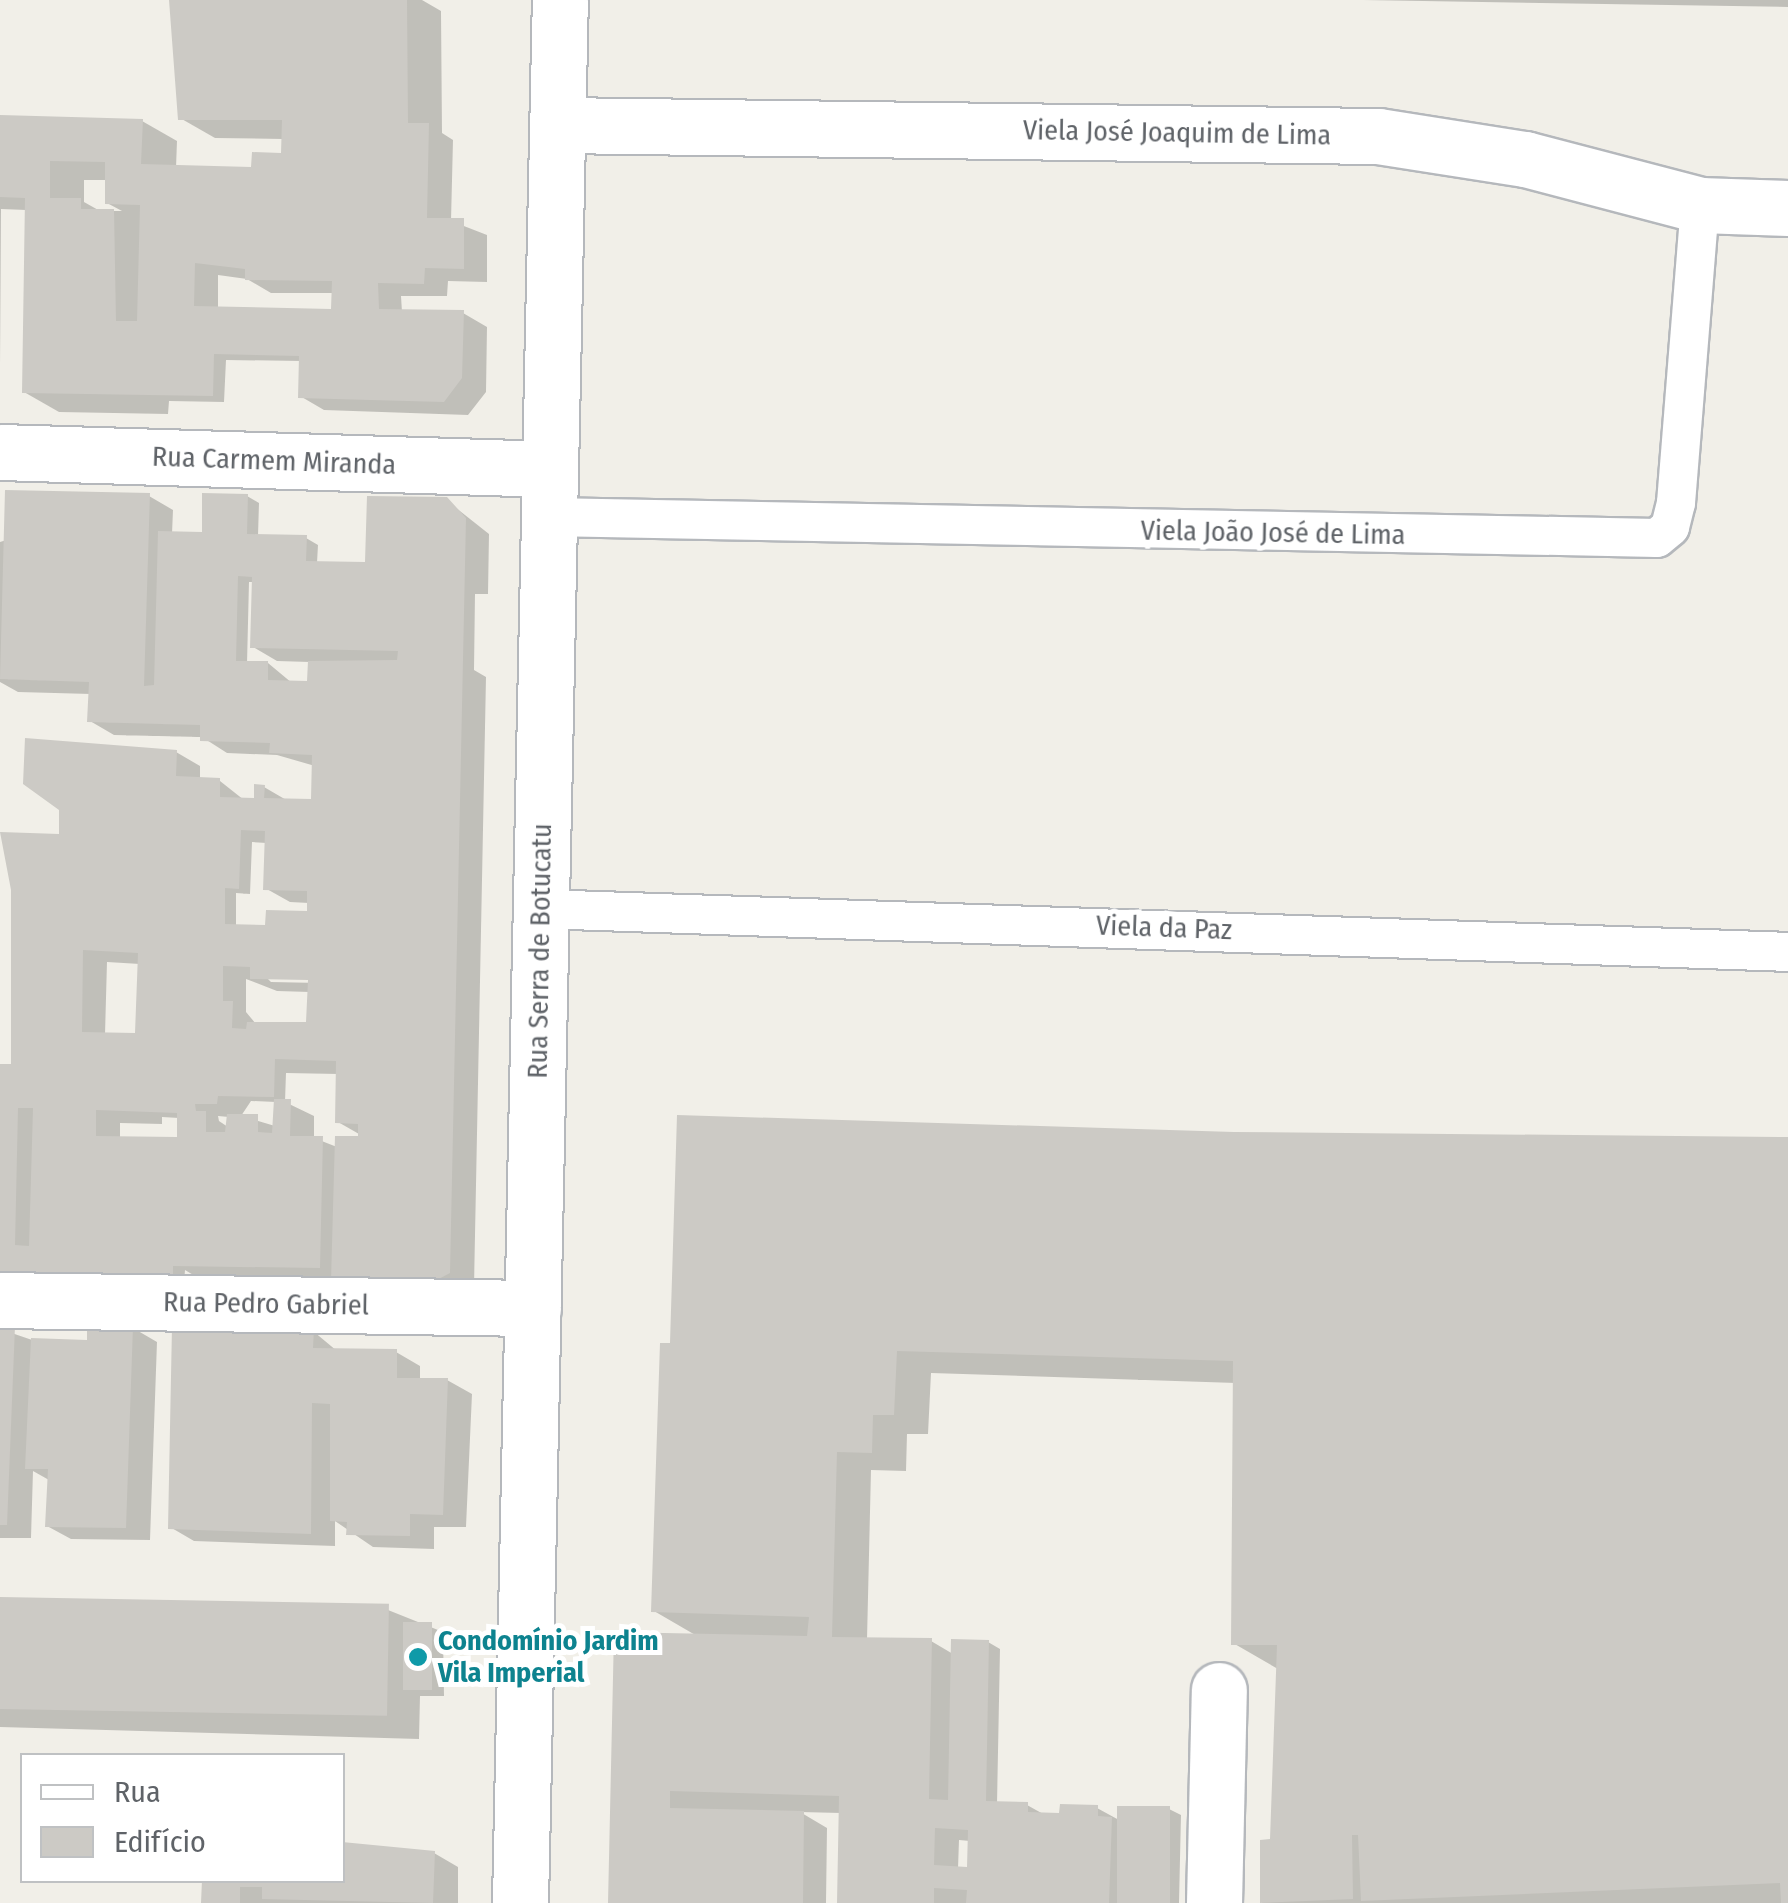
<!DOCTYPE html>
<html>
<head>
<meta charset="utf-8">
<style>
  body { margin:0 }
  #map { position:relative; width:1788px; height:1903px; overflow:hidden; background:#f1efe8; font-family:"Fira Sans Condensed",sans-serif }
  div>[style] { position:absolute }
  .shadow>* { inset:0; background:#0003 }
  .building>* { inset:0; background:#cccac5; transform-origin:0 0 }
  .roads { filter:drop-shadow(2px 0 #b5b8bc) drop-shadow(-2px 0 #b5b8bc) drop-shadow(0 2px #b5b8bc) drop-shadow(0 -2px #b5b8bc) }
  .service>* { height:38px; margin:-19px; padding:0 19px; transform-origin:19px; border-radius:19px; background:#fff }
  .minor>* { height:55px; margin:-27.5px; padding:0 27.5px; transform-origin:27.5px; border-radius:27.5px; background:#fff }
  .tertiary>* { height:55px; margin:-27.5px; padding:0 27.5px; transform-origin:27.5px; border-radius:27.5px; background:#fff }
  .dots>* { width:28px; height:28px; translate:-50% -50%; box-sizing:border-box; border:5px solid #fff; border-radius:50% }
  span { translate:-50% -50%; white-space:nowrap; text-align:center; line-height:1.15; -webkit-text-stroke:10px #fff; paint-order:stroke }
  .street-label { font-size:28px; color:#5f6368 }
  .culture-label { font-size:28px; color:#0d838f; font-weight:700 }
  .left { translate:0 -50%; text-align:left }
  .legend { position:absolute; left:20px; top:1753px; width:325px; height:130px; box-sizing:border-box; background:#fff; border:2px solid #bfc1c3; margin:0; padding:12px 18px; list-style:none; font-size:30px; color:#5f6368 }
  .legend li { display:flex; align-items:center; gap:20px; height:50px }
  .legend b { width:50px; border:2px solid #bfc1c3 }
</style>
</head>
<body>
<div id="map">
  <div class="shadow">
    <div style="clip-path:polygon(evenodd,171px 0,497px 0,422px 0,441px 11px,442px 133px,453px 140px,451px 221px,487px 235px,487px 282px,448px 281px,447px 296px,401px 296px,402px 312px,463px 313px,487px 327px,486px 392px,468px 415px,324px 410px,300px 396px,302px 361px,226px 360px,224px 402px,169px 401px,168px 414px,59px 412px,24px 392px,26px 210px,1px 209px,0 368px,0 118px,142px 121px,177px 141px,176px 168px,254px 169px,283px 155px,283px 139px,215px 138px,180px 118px,171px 0,84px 180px,107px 180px,107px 203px,122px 211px,100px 211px,84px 202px,84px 180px,171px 0,218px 275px,247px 279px,271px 293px,334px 293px,334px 311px,218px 309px,218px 275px)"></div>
    <div style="clip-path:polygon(1363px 0,1788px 0,1788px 7px)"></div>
    <div style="clip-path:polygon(evenodd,149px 496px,173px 510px,172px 534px,204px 534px,247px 496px,259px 503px,258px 536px,306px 538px,318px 545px,317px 563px,367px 565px,446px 500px,489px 534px,488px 594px,475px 594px,474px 670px,486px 677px,474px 1287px,200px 1279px,185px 1270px,184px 1283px,0 1287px,0 1066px,14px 1066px,61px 837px,176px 752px,200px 766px,200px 780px,220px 781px,244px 800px,256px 801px,264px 787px,288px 801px,314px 802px,315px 766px,277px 755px,227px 753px,202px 737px,114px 735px,90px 721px,91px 694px,18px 692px,0 682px,0 542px,149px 496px,249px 582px,255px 582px,253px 647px,277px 661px,310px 662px,310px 683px,292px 683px,268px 663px,247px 664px,249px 582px,149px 496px,252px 842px,267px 843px,265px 888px,290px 902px,309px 903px,309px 913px,264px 928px,236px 927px,236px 893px,250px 894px,252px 842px,149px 496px,107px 962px,140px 964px,138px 1036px,105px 1035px,107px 962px,149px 496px,266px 977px,320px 978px,320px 983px,271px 982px,266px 977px,149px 496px,246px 979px,277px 991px,310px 992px,308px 1024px,256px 1024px,246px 1012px,246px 979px,149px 496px,286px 1073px,338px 1074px,338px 1122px,366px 1138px,337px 1147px,314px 1138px,314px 1116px,285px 1102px,286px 1073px,149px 496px,251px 1101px,276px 1102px,275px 1126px,241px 1116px,251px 1101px,149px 496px,218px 1116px,229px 1117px,228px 1127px,219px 1121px,218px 1116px,149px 496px,162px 1117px,179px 1118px,178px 1140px,120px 1139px,120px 1123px,162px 1124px,162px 1117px)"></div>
    <div style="clip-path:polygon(evenodd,1235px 1134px,1788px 1140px,1788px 1903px,1262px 1903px,1263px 1843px,1280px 1842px,1278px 1669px,1233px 1643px,1236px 1383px,931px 1373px,928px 1434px,907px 1434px,906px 1471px,871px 1470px,867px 1640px,931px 1641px,953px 1654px,988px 1642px,1000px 1649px,997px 1804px,1027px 1805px,1045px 1815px,1097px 1808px,1119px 1820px,1169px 1809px,1181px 1815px,1179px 1903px,839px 1903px,841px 1813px,800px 1812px,827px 1828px,826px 1903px,611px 1903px,697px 1636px,654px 1611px,681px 1346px,1235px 1134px,959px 1840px,970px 1841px,969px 1869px,958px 1869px,959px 1840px)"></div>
    <div style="clip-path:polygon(133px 1328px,157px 1342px,150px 1540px,71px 1539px,47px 1526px,49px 1480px,33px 1471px,31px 1538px,0 1538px,0 1329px,35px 1341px,89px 1343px)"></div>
    <div style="clip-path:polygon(313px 1331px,337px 1351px,396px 1352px,420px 1366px,420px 1381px,447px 1380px,472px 1394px,466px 1527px,434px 1527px,434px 1549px,373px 1547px,335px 1521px,335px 1546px,194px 1541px,170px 1527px)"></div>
    <div style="clip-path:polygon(0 1600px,388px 1610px,443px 1632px,444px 1696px,420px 1696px,419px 1739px,0 1727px)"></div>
    <div style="clip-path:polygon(342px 1845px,434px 1853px,458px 1867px,458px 1903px,204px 1903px,204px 1880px,342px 1880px)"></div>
  </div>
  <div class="building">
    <div style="clip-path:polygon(evenodd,169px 0,407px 0,408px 123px,429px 123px,427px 218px,464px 218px,464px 269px,425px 268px,424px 284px,378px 283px,379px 309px,464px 310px,462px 378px,444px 402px,298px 398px,299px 356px,214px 354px,213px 396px,22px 393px,25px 198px,0 197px,0 115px,143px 119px,141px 164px,251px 167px,252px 152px,281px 153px,282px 120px,178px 120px,169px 0,50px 161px,105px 162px,105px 204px,140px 205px,137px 321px,116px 321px,114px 209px,81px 209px,81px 198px,50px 198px,50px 161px,169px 0,195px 263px,245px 269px,245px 280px,332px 281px,331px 309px,194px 306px,195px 263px)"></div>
    <div style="clip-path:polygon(evenodd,5px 490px,150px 493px,144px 686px,154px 685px,158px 531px,202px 532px,202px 493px,248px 494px,247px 534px,307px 535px,306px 561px,365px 562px,367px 496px,447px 497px,466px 518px,450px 1273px,431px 1283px,331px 1281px,335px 1136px,358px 1136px,358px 1124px,335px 1123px,336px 1061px,275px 1059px,274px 1097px,218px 1096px,217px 1104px,195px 1104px,196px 1111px,206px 1111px,206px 1132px,225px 1132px,227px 1114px,258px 1114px,258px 1132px,272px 1133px,274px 1099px,291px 1099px,290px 1136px,323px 1136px,320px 1268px,173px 1266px,173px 1278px,0 1275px,0 1064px,11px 1064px,11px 890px,0 832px,59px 834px,59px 810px,23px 784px,25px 738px,177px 750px,176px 776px,220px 778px,220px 797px,254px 798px,254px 784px,265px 785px,264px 798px,311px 799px,312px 755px,269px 753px,270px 743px,200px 741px,200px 725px,87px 722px,89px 682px,0 679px,5px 490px,238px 576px,252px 577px,250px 648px,398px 651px,397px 660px,308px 661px,307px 681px,268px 680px,268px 661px,236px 661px,238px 576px,5px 490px,241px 830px,265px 831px,263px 890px,307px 891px,307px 911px,266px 910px,265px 925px,225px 924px,225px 888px,239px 889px,241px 830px,5px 490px,83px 950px,138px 953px,135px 1033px,82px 1032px,83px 950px,5px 490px,223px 966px,250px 967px,250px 979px,308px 980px,306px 1022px,247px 1022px,246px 1029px,232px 1028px,233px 1001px,223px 1001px,223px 966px,5px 490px,18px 1108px,33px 1108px,29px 1246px,15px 1245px,18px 1108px,5px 490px,96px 1110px,177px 1113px,177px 1137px,96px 1136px,96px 1110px)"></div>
    <div style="clip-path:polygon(evenodd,677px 1115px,1234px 1132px,1788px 1137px,1788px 1903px,1781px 1903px,1780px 1883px,1361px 1901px,1358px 1835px,1352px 1835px,1353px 1899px,1260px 1903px,1260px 1840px,1270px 1839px,1277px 1645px,1231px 1645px,1233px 1361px,897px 1351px,894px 1415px,873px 1415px,872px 1453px,837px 1452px,832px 1637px,932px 1638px,929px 1799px,948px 1800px,951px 1639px,989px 1640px,986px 1801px,1028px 1802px,1028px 1812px,1059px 1813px,1060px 1804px,1098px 1805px,1098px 1816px,1112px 1817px,1109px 1903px,966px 1903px,967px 1890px,934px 1888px,934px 1903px,837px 1903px,839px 1796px,670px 1791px,670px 1808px,804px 1811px,803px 1903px,608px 1903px,614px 1632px,807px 1636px,809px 1617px,651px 1612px,660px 1343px,670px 1343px,677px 1115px,935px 1828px,968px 1830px,967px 1867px,934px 1865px,935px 1828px)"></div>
    <div style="clip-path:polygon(0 1326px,15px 1326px,7px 1525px,0 1525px)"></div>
    <div style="clip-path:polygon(87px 1326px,133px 1326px,126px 1528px,45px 1527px,48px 1469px,25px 1469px,31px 1338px,87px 1340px)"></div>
    <div style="clip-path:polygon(172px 1326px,314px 1329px,313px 1348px,397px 1349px,397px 1378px,448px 1378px,443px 1515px,410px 1514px,410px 1536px,346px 1535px,347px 1522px,330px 1521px,330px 1404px,312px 1403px,311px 1534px,168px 1529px)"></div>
    <div style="left:0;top:1597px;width:389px;height:112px;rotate:1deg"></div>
    <div style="left:432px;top:1622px;width:68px;height:29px;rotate:90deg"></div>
    <div style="left:1117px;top:1806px;width:53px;height:97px"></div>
    <div style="clip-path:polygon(342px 1842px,435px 1851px,433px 1903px,262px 1899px,262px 1887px,240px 1887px,240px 1903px,201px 1903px,202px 1880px,342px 1880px)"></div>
  </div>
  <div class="roads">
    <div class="service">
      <div style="left:548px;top:517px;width:1109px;rotate:1.08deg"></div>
      <div style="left:1657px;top:538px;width:17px;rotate:-40deg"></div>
      <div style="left:1670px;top:527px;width:25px;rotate:-76deg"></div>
      <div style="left:1676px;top:503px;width:299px;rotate:-85.4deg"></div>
      <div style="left:541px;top:909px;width:1248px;rotate:1.97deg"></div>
    </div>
    <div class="minor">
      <div style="left:558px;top:125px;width:820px;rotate:0.77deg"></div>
      <div style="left:1378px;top:136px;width:149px;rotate:8.9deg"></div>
      <div style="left:1525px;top:159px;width:181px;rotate:14.7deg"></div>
      <div style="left:1700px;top:205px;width:88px;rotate:2deg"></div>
      <div style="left:0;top:452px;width:549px;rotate:1.77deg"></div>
      <div style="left:0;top:1300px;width:533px;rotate:0.86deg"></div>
      <div style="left:1214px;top:1903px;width:213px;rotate:-88.7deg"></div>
    </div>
    <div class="tertiary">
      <div style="left:520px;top:1903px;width:1903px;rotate:-88.8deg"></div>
    </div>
  </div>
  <div class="dots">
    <div style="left:418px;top:1657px;background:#0f9aa8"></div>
  </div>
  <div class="street-label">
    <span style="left:1177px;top:133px;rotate:1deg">Viela José Joaquim de Lima</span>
    <span style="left:274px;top:461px;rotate:2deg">Rua Carmem Miranda</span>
    <span style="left:1273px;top:533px;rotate:1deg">Viela João José de Lima</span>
    <span style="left:1164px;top:928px;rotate:2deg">Viela da Paz</span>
    <span style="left:540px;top:951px;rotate:-89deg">Rua Serra de Botucatu</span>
    <span style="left:266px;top:1304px;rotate:1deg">Rua Pedro Gabriel</span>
  </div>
  <div class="culture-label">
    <span class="left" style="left:438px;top:1657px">Condomínio Jardim<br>Vila Imperial</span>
  </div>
  <ul class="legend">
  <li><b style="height:12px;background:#fff"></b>Rua</li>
  <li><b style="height:28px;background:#cccac5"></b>Edifício</li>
  </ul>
</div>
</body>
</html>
